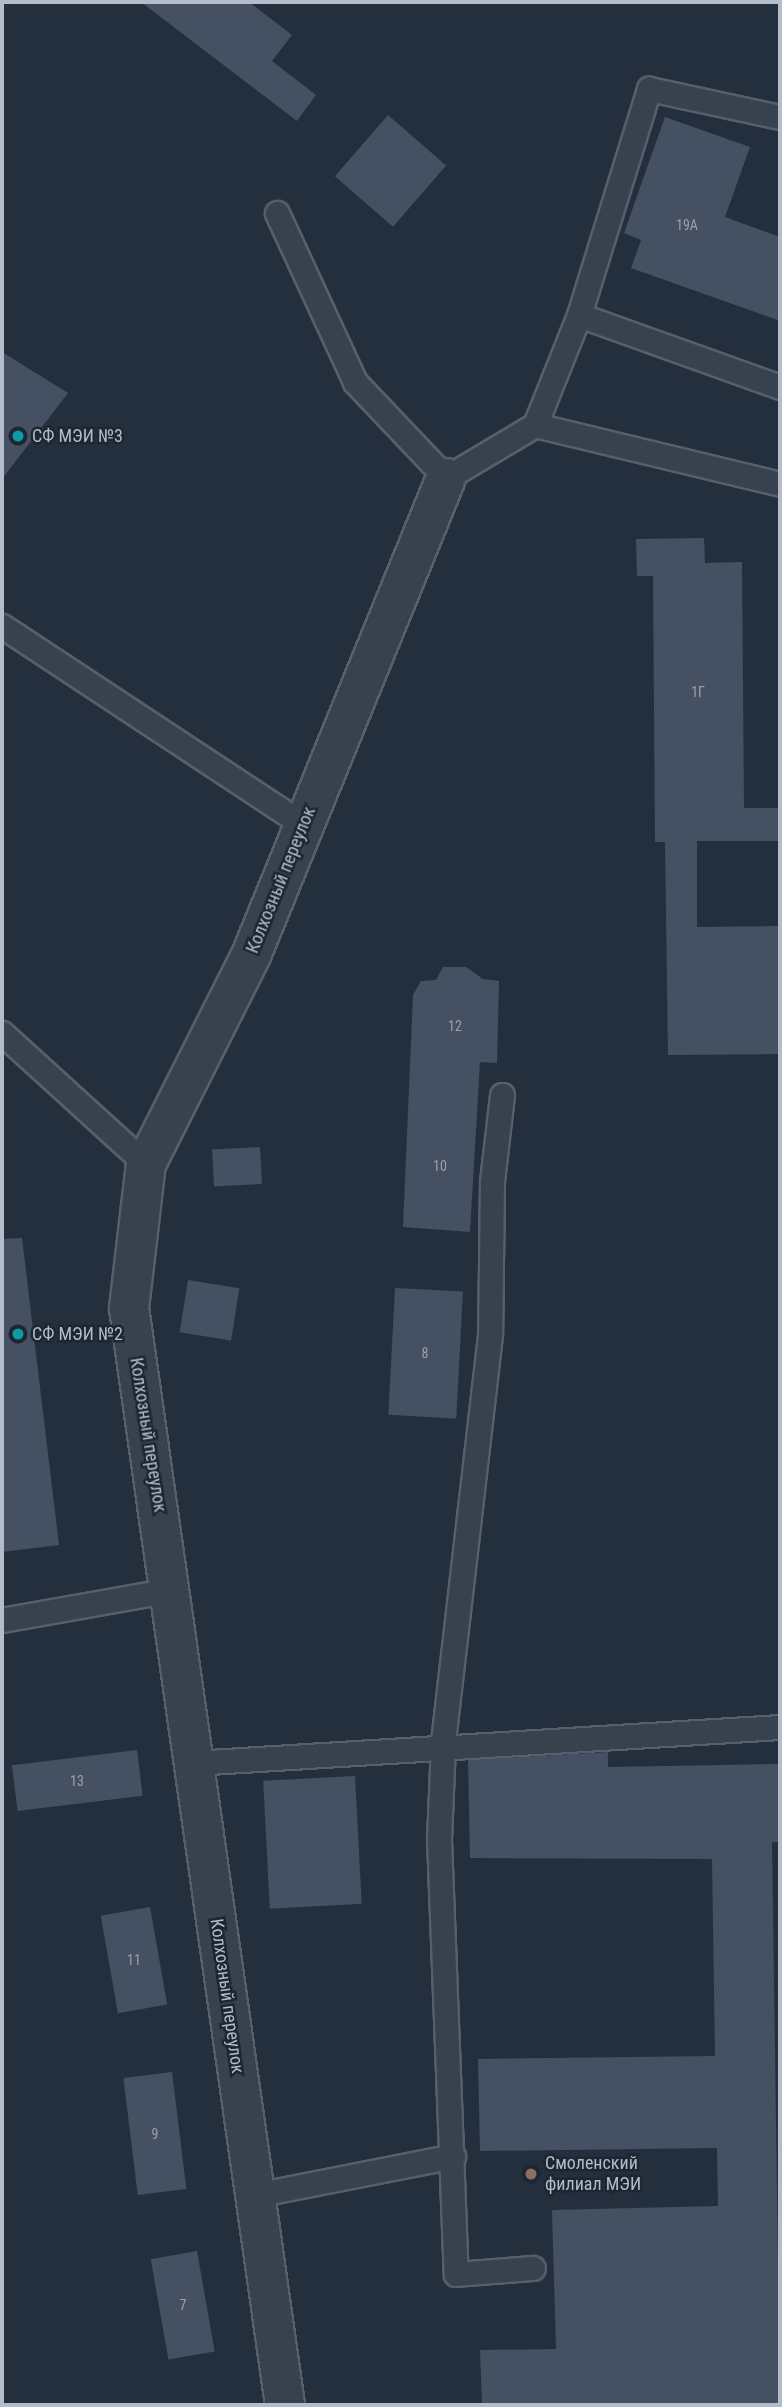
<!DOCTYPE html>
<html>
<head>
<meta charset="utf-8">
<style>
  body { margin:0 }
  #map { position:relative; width:782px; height:2407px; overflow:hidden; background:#242f3e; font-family:"Roboto Condensed",sans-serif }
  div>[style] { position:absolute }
  .building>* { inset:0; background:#455162; transform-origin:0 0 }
  .roads { filter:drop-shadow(2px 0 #565f6c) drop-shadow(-2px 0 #565f6c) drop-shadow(0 2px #565f6c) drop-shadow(0 -2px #565f6c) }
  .lane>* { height:23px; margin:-11.5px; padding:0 11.5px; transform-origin:11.5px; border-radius:11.5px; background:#38414e }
  .street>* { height:38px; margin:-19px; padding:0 19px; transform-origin:19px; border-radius:19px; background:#38414e }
  .dots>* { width:19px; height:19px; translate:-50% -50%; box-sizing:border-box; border:4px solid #1d2633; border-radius:50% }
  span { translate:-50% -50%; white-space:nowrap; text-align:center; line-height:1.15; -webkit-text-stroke:5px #1d2633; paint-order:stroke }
  .number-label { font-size:14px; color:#98a1af }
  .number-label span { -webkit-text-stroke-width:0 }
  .poi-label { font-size:18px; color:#b4bcc9 }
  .left { translate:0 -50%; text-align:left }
  .street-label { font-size:18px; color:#b4bcc9 }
  .frame { position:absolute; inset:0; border:4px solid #b4bcc9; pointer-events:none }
</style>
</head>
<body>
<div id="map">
  <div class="building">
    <div style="clip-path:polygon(141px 2px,249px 2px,292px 35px,272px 61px,316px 95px,297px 121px)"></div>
    <div style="left:388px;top:115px;width:77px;height:81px;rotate:41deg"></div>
    <div style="clip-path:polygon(665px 117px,750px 147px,725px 217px,780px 237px,780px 321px,631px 268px,641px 240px,624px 233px)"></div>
    <div style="clip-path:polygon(2px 352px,68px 393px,2px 479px)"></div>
    <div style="clip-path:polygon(704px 538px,705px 563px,742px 562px,744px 808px,780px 808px,780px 841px,697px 841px,697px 927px,780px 926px,780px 1054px,668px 1055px,665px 842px,655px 842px,653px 576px,637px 576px,636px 539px)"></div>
    <div style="clip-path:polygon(443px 967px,466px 967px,483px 979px,499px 981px,497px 1063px,480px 1062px,470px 1232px,403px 1227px,413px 995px,421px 981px,436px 980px)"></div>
    <div style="left:260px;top:1147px;width:37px;height:48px;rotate:87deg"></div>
    <div style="clip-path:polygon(22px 1238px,59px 1545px,2px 1552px,2px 1239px)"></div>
    <div style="left:188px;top:1280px;width:52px;height:53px;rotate:9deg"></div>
    <div style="left:395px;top:1288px;width:68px;height:127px;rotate:3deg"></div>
    <div style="left:137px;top:1750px;width:46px;height:126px;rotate:83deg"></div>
    <div style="clip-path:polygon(608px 1752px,608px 1767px,780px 1764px,780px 1842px,772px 1842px,780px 2405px,482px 2405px,480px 2350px,556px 2349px,552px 2210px,718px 2206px,717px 2148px,480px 2151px,478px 2059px,715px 2056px,712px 1859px,470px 1858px,468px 1760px)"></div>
    <div style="left:355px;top:1776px;width:128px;height:92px;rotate:87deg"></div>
    <div style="left:150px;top:1907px;width:99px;height:50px;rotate:80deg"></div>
    <div style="left:172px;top:2072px;width:118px;height:49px;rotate:83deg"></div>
    <div style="left:197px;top:2251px;width:102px;height:47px;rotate:80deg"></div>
  </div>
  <div class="roads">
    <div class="lane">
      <div style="left:277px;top:213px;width:186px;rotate:65.2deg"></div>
      <div style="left:355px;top:382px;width:132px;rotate:46.5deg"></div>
      <div style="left:446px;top:478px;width:104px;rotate:-30.8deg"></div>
      <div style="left:535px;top:425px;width:252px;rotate:13.5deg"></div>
      <div style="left:579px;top:315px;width:237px;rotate:-72.8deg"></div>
      <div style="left:649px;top:89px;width:134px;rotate:12.1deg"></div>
      <div style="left:535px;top:425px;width:118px;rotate:-68.2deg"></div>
      <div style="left:579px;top:315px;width:214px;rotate:19.7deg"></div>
      <div style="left:2px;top:626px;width:362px;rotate:33.4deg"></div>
      <div style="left:2px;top:1033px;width:195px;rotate:42.3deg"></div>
      <div style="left:502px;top:1095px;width:88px;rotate:96.6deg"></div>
      <div style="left:492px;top:1182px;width:153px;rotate:90.7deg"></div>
      <div style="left:490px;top:1335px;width:412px;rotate:96.6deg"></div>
      <div style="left:443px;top:1744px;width:95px;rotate:92.4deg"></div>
      <div style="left:439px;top:1839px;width:435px;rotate:87.8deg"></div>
      <div style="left:456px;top:2274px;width:77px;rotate:-4.5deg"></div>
      <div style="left:2px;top:1620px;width:172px;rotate:-10.1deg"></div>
      <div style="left:193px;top:1763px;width:588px;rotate:-3.51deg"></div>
      <div style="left:255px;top:2195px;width:202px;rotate:-11.1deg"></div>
    </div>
    <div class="street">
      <div style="left:285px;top:2405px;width:1108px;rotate:-98.09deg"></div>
      <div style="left:129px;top:1308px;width:145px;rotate:-83.3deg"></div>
      <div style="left:146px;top:1164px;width:236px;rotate:-63.3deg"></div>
      <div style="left:252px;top:953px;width:513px;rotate:-67.78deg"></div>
    </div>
  </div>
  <div class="dots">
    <div style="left:18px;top:436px;background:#0f9aa8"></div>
    <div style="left:18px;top:1334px;background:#0f9aa8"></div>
    <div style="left:531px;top:2174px;background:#8d6e63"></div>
  </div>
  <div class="number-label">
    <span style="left:687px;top:225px">19А</span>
    <span style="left:698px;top:692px">1Г</span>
    <span style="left:455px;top:1026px">12</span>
    <span style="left:440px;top:1166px">10</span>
    <span style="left:425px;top:1353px">8</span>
    <span style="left:77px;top:1781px">13</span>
    <span style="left:134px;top:1960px">11</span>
    <span style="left:155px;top:2134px">9</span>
    <span style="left:183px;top:2305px">7</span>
  </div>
  <div class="poi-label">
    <span class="left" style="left:32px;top:436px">СФ МЭИ №3</span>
    <span class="left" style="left:32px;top:1334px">СФ МЭИ №2</span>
    <span class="left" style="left:545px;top:2174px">Смоленский<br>филиал МЭИ</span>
  </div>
  <div class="street-label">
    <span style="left:281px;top:880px;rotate:-68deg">Колхозный переулок</span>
    <span style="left:148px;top:1435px;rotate:81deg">Колхозный переулок</span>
    <span style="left:227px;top:1996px;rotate:82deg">Колхозный переулок</span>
  </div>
  <div class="frame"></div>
</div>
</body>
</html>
